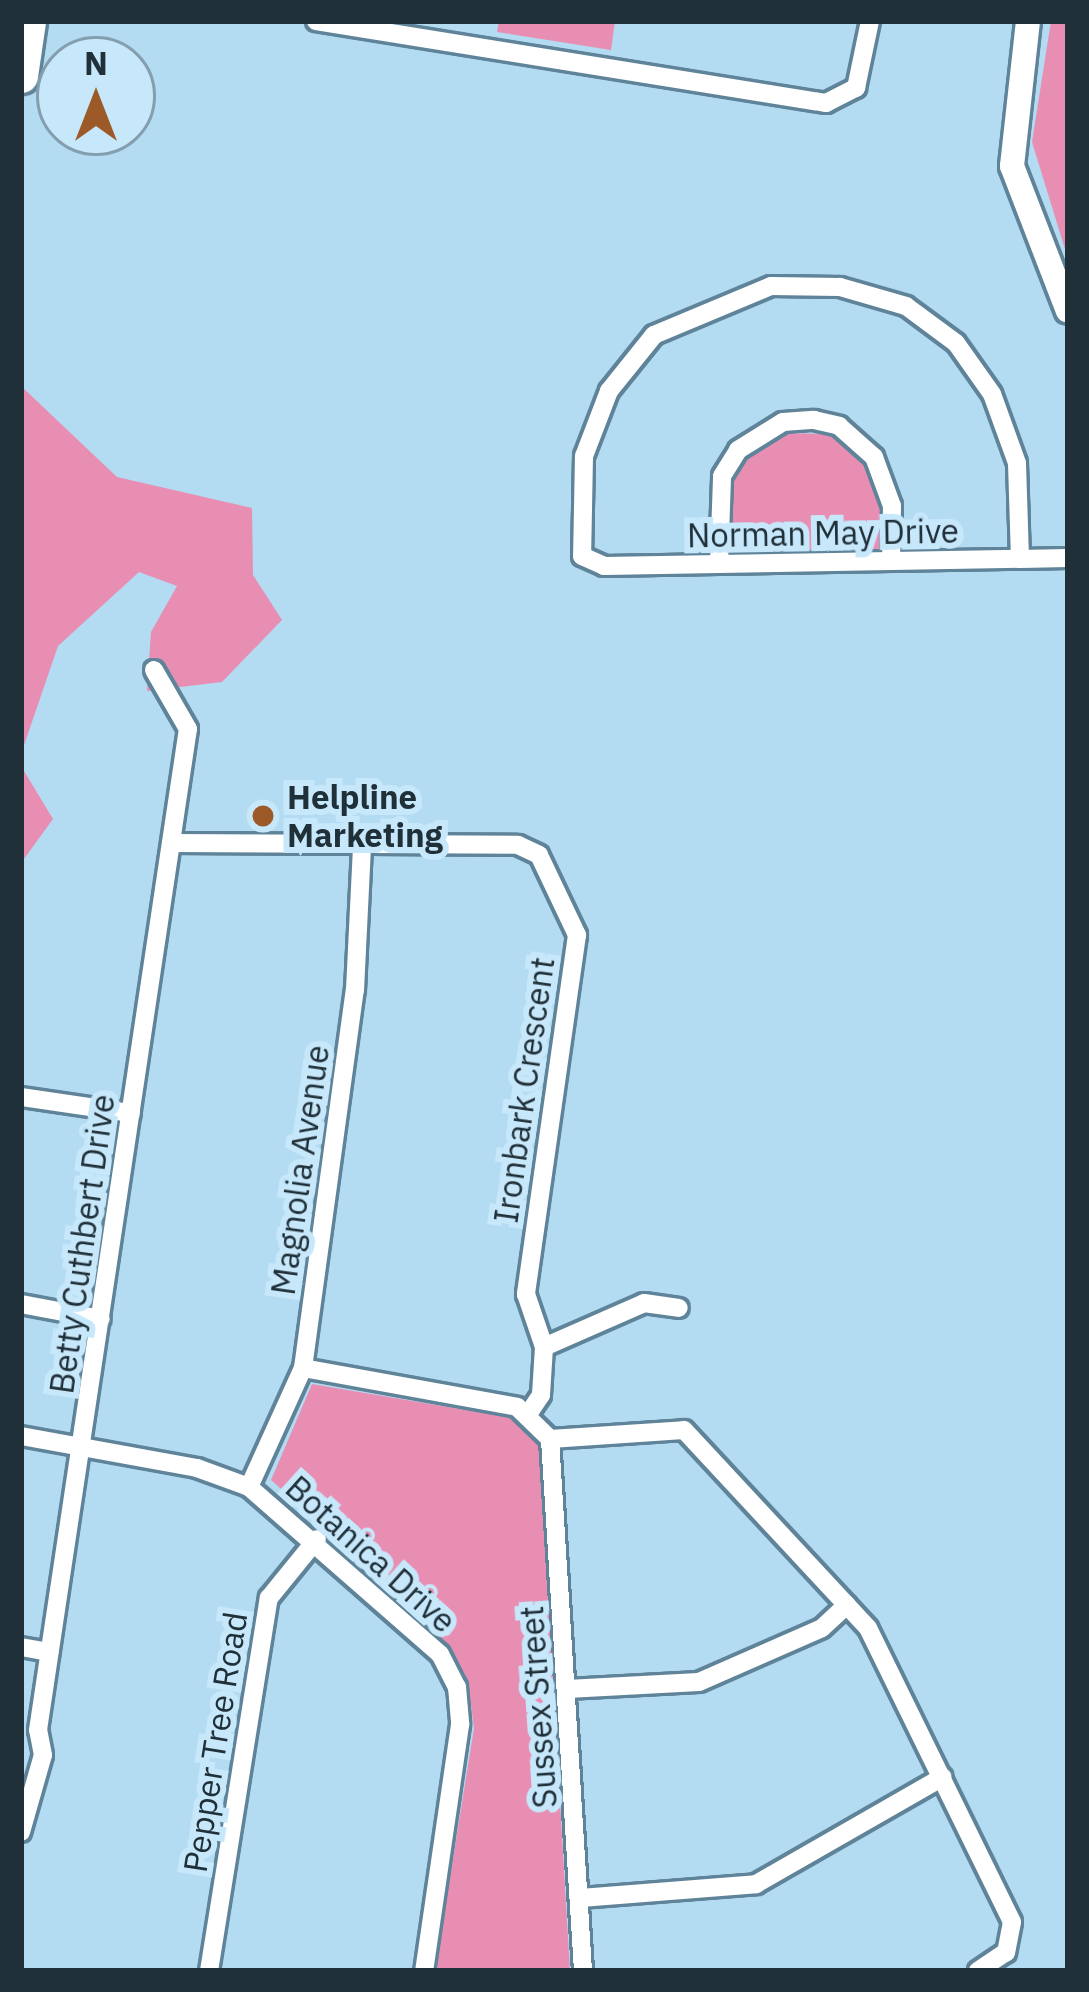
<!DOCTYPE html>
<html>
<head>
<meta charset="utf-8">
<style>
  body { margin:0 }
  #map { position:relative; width:1089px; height:1992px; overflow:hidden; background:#b3dbf2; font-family:"IBM Plex Sans",sans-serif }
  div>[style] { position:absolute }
  .green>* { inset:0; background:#e98eb3 }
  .roads { filter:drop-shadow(3px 0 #5f8499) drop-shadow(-3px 0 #5f8499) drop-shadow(0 3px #5f8499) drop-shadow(0 -3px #5f8499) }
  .street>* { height:18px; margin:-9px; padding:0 9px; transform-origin:9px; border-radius:9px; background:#fff }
  .secondary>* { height:24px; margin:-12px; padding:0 12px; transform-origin:12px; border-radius:12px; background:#fff }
  .highway>* { height:33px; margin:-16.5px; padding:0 16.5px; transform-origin:16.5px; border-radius:16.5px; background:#fff }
  .dots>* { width:33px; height:33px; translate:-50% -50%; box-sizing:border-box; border:6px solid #c7e7fa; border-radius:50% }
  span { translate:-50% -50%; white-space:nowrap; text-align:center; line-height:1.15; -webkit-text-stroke:12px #c7e7fa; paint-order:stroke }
  .street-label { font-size:33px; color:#203039 }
  .poi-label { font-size:33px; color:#203039; font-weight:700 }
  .left { translate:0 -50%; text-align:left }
  .frame { position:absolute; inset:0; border:24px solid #203039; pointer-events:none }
  .north { position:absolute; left:36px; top:36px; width:120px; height:120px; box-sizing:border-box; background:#c7e7fa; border:3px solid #849ead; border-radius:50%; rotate:0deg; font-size:33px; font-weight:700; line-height:48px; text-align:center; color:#203039 }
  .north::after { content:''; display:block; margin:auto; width:42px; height:54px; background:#9d5a29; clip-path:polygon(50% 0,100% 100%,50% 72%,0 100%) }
</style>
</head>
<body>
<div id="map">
  <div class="green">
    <div style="clip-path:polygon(499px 21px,615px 21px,611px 50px,497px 32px)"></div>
    <div style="clip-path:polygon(1051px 21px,1068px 21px,1068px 259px,1032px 142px)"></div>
    <div style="clip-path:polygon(21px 386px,117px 477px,252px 508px,253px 575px,282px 620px,222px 682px,147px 691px,151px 632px,177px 586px,139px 572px,58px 646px,21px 754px)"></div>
    <div style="clip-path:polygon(780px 433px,831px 434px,860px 449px,879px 492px,883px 552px,727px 554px,735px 470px)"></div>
    <div style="clip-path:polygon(21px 766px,53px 819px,21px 863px)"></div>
    <div style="clip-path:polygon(312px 1384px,513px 1418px,539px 1446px,570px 1971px,435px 1971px,474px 1728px,468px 1682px,431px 1622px,271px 1480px)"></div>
  </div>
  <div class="roads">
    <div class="street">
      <div style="left:316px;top:21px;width:517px;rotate:9.13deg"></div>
      <div style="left:826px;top:103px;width:34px;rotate:-27deg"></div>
      <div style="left:856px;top:88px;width:68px;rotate:-78.2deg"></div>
      <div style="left:1020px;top:559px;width:96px;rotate:-91.8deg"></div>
      <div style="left:1017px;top:463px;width:73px;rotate:-109.9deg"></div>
      <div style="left:992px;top:394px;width:62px;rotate:-125.2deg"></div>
      <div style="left:956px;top:343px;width:62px;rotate:-143.5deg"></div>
      <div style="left:906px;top:306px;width:69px;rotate:-163.9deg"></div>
      <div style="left:840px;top:287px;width:69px;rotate:-179.2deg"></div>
      <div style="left:771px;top:286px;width:127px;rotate:157.3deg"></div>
      <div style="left:654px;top:335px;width:72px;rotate:128.8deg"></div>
      <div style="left:609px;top:391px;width:70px;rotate:111deg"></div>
      <div style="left:584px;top:456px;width:100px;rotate:91.1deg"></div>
      <div style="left:582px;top:556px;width:24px;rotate:24deg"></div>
      <div style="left:604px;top:566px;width:416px;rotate:-1deg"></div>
      <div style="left:1020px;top:559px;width:48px;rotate:-1.2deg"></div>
      <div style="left:719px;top:564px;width:88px;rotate:-88deg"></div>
      <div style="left:722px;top:476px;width:31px;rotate:-58deg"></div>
      <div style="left:738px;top:450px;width:53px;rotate:-31.9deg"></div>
      <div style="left:783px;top:422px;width:31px;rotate:-4deg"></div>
      <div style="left:814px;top:420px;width:26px;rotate:13deg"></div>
      <div style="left:839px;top:426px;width:47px;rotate:41.5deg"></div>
      <div style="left:874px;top:457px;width:52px;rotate:69.8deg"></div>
      <div style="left:892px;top:506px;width:55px;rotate:91deg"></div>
      <div style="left:171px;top:843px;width:347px;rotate:0.3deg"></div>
      <div style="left:518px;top:845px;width:23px;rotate:25deg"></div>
      <div style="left:539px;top:855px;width:89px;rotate:64.6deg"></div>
      <div style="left:577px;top:935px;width:363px;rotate:98.1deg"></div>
      <div style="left:526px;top:1294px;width:56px;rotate:71.2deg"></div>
      <div style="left:544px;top:1347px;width:48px;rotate:93.6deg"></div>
      <div style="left:541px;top:1395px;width:25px;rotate:124deg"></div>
      <div style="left:21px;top:1097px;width:111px;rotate:8.3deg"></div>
      <div style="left:21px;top:1304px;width:81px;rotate:10.6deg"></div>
      <div style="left:544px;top:1347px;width:109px;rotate:-23.7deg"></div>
      <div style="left:644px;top:1303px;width:35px;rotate:8deg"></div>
      <div style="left:303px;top:1368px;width:218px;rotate:10.3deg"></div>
      <div style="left:517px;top:1407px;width:46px;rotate:44.1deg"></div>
      <div style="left:21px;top:1436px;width:179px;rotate:10.3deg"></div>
      <div style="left:197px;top:1468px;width:55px;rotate:20.1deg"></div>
      <div style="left:249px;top:1487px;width:254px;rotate:41.2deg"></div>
      <div style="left:440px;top:1654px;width:37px;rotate:63deg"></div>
      <div style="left:457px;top:1687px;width:38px;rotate:85deg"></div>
      <div style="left:460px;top:1725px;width:249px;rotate:98.3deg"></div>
      <div style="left:550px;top:1439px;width:134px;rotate:-3.8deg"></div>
      <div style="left:684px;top:1430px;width:270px;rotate:47.1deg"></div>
      <div style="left:868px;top:1628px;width:327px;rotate:63.9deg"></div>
      <div style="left:1012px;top:1922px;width:31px;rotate:101deg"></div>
      <div style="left:1006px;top:1952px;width:34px;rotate:146deg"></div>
      <div style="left:550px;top:1439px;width:533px;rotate:86.45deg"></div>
      <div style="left:249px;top:1487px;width:131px;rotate:-65.6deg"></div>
      <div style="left:303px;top:1368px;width:382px;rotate:-82.2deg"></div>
      <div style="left:355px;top:990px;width:141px;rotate:-87.2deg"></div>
      <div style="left:21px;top:1647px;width:29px;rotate:10deg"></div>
      <div style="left:567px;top:1689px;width:132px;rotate:-3deg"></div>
      <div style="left:699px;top:1682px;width:134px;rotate:-23.7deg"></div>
      <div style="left:822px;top:1628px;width:34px;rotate:-43deg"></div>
      <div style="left:21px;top:1832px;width:80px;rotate:-74.1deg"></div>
      <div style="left:43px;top:1755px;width:25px;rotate:-101deg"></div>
      <div style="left:38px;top:1730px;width:1012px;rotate:-81.48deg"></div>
      <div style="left:188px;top:729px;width:68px;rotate:-120deg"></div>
      <div style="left:580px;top:1898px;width:177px;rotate:-4.5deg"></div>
      <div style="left:756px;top:1884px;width:215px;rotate:-29.8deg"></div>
      <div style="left:209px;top:1971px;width:378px;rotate:-80.9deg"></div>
      <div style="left:269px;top:1598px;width:76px;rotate:-50.9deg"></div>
    </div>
    <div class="secondary">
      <div style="left:1028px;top:21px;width:146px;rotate:96.3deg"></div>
      <div style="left:1012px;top:166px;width:155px;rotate:68.9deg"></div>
    </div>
    <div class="highway">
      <div style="left:21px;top:76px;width:56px;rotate:-81.7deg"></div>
    </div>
  </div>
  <div class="dots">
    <div style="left:263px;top:816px;background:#9d5a29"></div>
  </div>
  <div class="street-label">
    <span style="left:823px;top:533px;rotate:-1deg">Norman May Drive</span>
    <span style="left:524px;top:1090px;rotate:-82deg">Ironbark Crescent</span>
    <span style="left:300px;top:1170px;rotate:-82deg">Magnolia Avenue</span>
    <span style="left:82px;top:1244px;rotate:-82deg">Betty Cuthbert Drive</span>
    <span style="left:371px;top:1554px;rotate:42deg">Botanica Drive</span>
    <span style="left:538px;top:1707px;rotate:-94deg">Sussex Street</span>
    <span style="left:215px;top:1742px;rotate:-81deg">Pepper Tree Road</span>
  </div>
  <div class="poi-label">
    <span class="left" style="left:287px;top:816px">Helpline<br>Marketing</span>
  </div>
  <div class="frame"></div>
  <div class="north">N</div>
</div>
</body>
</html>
